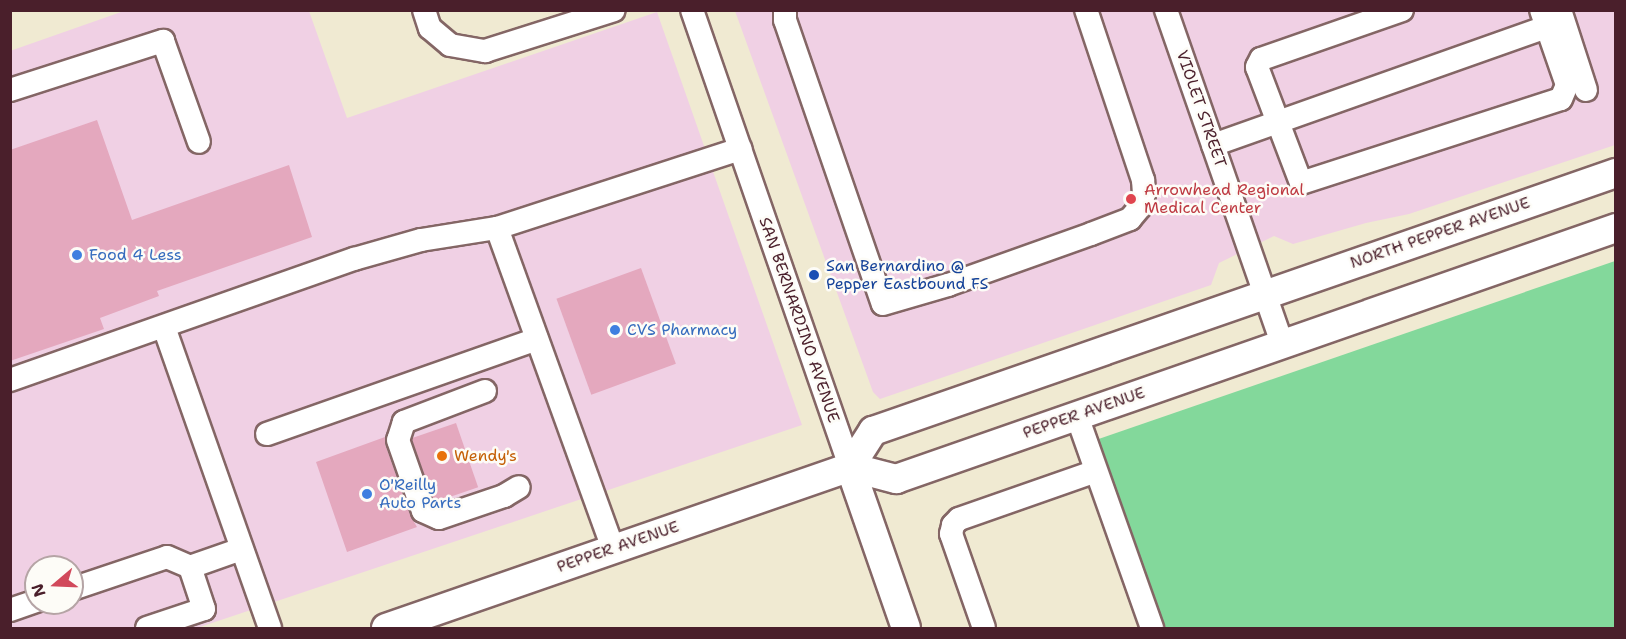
<!DOCTYPE html>
<html>
<head>
<meta charset="utf-8">
<style>
  body { margin:0 }
  #map { position:relative; width:1626px; height:639px; overflow:hidden; background:#f0ead2; font-family:"Shantell Sans",sans-serif }
  div>[style] { position:absolute }
  .built>* { inset:0; background:#f0d0e4 }
  .green>* { inset:0; background:#83d89b }
  .building>* { inset:0; background:#e4a8be; transform-origin:0 0 }
  .roads { filter:drop-shadow(2px 0 #846665) drop-shadow(-2px 0 #846665) drop-shadow(0 2px #846665) drop-shadow(0 -2px #846665) }
  .minor>* { height:22px; margin:-11px; padding:0 11px; transform-origin:11px; border-radius:11px; background:#fff }
  .major>* { height:28px; margin:-14px; padding:0 14px; transform-origin:14px; border-radius:14px; background:#fff }
  .dots>* { width:16px; height:16px; translate:-50% -50%; box-sizing:border-box; border:3px solid #fdfcf7; border-radius:50% }
  span { translate:-50% -50%; white-space:nowrap; text-align:center; line-height:1.15; -webkit-text-stroke:5px #fdfcf7; paint-order:stroke }
  .street-label { font-size:16px; color:#4a1f2b }
  .health-label { font-size:16px; color:#be3a42 }
  .left { translate:0 -50%; text-align:left }
  .shop-label { font-size:16px; color:#366cbe }
  .transit-label { font-size:16px; color:#164399 }
  .food-label { font-size:16px; color:#c56008 }
  .frame { position:absolute; inset:0; border:12px solid #4a1f2b; pointer-events:none }
  .north { position:absolute; left:24px; top:555px; width:60px; height:60px; box-sizing:border-box; background:#fdfcf7; border:2px solid #b5a4a5; border-radius:50%; rotate:251deg; font-size:16px; font-weight:700; line-height:24px; text-align:center; color:#4a1f2b }
  .north::after { content:''; display:block; margin:auto; width:21px; height:27px; background:#d1495b; clip-path:polygon(50% 0,100% 100%,50% 72%,0 100%) }
</style>
</head>
<body>
<div id="map">
  <div class="built">
    <div style="clip-path:polygon(evenodd,124px 11px,309px 11px,347px 118px,657px 12px,802px 425px,197px 628px,11px 628px,10px 51px,124px 11px,36px 567px,72px 567px,72px 603px,36px 603px,36px 567px)"></div>
    <div style="clip-path:polygon(735px 11px,1615px 11px,1615px 145px,1409px 214px,1366px 223px,1293px 244px,1274px 236px,1219px 263px,1211px 285px,880px 399px,873px 392px)"></div>
  </div>
  <div class="green">
    <div style="clip-path:polygon(1615px 261px,1615px 628px,1157px 628px,1087px 443px)"></div>
  </div>
  <div class="building">
    <div style="clip-path:polygon(97px 120px,132px 220px,289px 165px,312px 237px,157px 291px,159px 296px,100px 318px,104px 329px,10px 361px,10px 150px)"></div>
    <div style="left:641px;top:268px;width:102px;height:90px;rotate:70deg"></div>
    <div style="left:456px;top:423px;width:68px;height:47px;rotate:71deg"></div>
    <div style="clip-path:polygon(385px 437px,385px 444px,410px 515px,417px 527px,347px 552px,316px 462px)"></div>
  </div>
  <div class="roads">
    <div class="minor">
      <div style="left:424px;top:10px;width:19px;rotate:72deg"></div>
      <div style="left:430px;top:28px;width:26px;rotate:40deg"></div>
      <div style="left:450px;top:45px;width:36px;rotate:10deg"></div>
      <div style="left:485px;top:51px;width:135px;rotate:-17.6deg"></div>
      <div style="left:692px;top:10px;width:484px;rotate:70.9deg"></div>
      <div style="left:785px;top:10px;width:10px;rotate:90deg"></div>
      <div style="left:785px;top:20px;width:300px;rotate:71deg"></div>
      <div style="left:883px;top:304px;width:68px;rotate:-16.3deg"></div>
      <div style="left:948px;top:285px;width:152px;rotate:-19.6deg"></div>
      <div style="left:1091px;top:234px;width:42px;rotate:-21deg"></div>
      <div style="left:1130px;top:219px;width:16px;rotate:-50deg"></div>
      <div style="left:1140px;top:207px;width:14px;rotate:-73deg"></div>
      <div style="left:1144px;top:194px;width:14px;rotate:-94deg"></div>
      <div style="left:1143px;top:180px;width:179px;rotate:-108.5deg"></div>
      <div style="left:1166px;top:10px;width:353px;rotate:70.8deg"></div>
      <div style="left:1402px;top:10px;width:149px;rotate:160.8deg"></div>
      <div style="left:1261px;top:59px;width:9px;rotate:117deg"></div>
      <div style="left:1257px;top:67px;width:124px;rotate:69.2deg"></div>
      <div style="left:1301px;top:183px;width:273px;rotate:-17.9deg"></div>
      <div style="left:1561px;top:99px;width:15px;rotate:-67deg"></div>
      <div style="left:1567px;top:85px;width:79px;rotate:-109.1deg"></div>
      <div style="left:1560px;top:10px;width:84px;rotate:72deg"></div>
      <div style="left:10px;top:90px;width:161px;rotate:-17.8deg"></div>
      <div style="left:163px;top:41px;width:107px;rotate:70.4deg"></div>
      <div style="left:1213px;top:145px;width:354px;rotate:-19.5deg"></div>
      <div style="left:497px;top:228px;width:341px;rotate:70.1deg"></div>
      <div style="left:164px;top:327px;width:319px;rotate:70.6deg"></div>
      <div style="left:10px;top:380px;width:365px;rotate:-19.4deg"></div>
      <div style="left:354px;top:259px;width:70px;rotate:-15.8deg"></div>
      <div style="left:421px;top:240px;width:77px;rotate:-9deg"></div>
      <div style="left:497px;top:228px;width:256px;rotate:-18deg"></div>
      <div style="left:485px;top:391px;width:87px;rotate:159.1deg"></div>
      <div style="left:404px;top:422px;width:19px;rotate:108deg"></div>
      <div style="left:398px;top:440px;width:75px;rotate:70.6deg"></div>
      <div style="left:423px;top:511px;width:17px;rotate:24deg"></div>
      <div style="left:439px;top:518px;width:69px;rotate:-18.7deg"></div>
      <div style="left:504px;top:496px;width:17px;rotate:-31deg"></div>
      <div style="left:1077px;top:416px;width:225px;rotate:70.5deg"></div>
      <div style="left:267px;top:434px;width:286px;rotate:-19.4deg"></div>
      <div style="left:72px;top:589px;width:100px;rotate:-18.6deg"></div>
      <div style="left:167px;top:557px;width:25px;rotate:23deg"></div>
      <div style="left:190px;top:567px;width:54px;rotate:-19.4deg"></div>
      <div style="left:10px;top:610px;width:28px;rotate:-19deg"></div>
      <div style="left:147px;top:628px;width:60px;rotate:-18.4deg"></div>
      <div style="left:204px;top:609px;width:44px;rotate:-108.4deg"></div>
      <div style="left:984px;top:628px;width:100px;rotate:-109.3deg"></div>
      <div style="left:951px;top:534px;width:9px;rotate:-77deg"></div>
      <div style="left:953px;top:525px;width:8px;rotate:-45deg"></div>
      <div style="left:959px;top:519px;width:145px;rotate:-19.3deg"></div>
    </div>
    <div class="major">
      <div style="left:850px;top:467px;width:43px;rotate:-57.4deg"></div>
      <div style="left:873px;top:431px;width:787px;rotate:-19.15deg"></div>
      <div style="left:850px;top:467px;width:170px;rotate:70.8deg"></div>
      <div style="left:386px;top:628px;width:491px;rotate:-19.1deg"></div>
      <div style="left:850px;top:467px;width:48px;rotate:14.6deg"></div>
      <div style="left:896px;top:479px;width:762px;rotate:-19.22deg"></div>
    </div>
  </div>
  <div class="dots">
    <div style="left:1131px;top:199px;background:#e0444e"></div>
    <div style="left:77px;top:255px;background:#3f7fe0"></div>
    <div style="left:814px;top:275px;background:#1a4fb4"></div>
    <div style="left:615px;top:330px;background:#3f7fe0"></div>
    <div style="left:442px;top:456px;background:#e8710a"></div>
    <div style="left:367px;top:494px;background:#3f7fe0"></div>
  </div>
  <div class="street-label">
    <span style="left:1201px;top:109px;rotate:71deg">VIOLET STREET</span>
    <span style="left:1440px;top:233px;rotate:-19deg">NORTH PEPPER AVENUE</span>
    <span style="left:799px;top:320px;rotate:71deg">SAN BERNARDINO AVENUE</span>
    <span style="left:1084px;top:413px;rotate:-19deg">PEPPER AVENUE</span>
    <span style="left:618px;top:547px;rotate:-19deg">PEPPER AVENUE</span>
  </div>
  <div class="health-label">
    <span class="left" style="left:1144px;top:199px">Arrowhead Regional<br>Medical Center</span>
  </div>
  <div class="shop-label">
    <span class="left" style="left:89px;top:255px">Food 4 Less</span>
    <span class="left" style="left:627px;top:330px">CVS Pharmacy</span>
    <span class="left" style="left:379px;top:494px">O'Reilly<br>Auto Parts</span>
  </div>
  <div class="transit-label">
    <span class="left" style="left:826px;top:275px">San Bernardino @<br>Pepper Eastbound FS</span>
  </div>
  <div class="food-label">
    <span class="left" style="left:454px;top:456px">Wendy's</span>
  </div>
  <div class="frame"></div>
  <div class="north">N</div>
</div>
</body>
</html>
